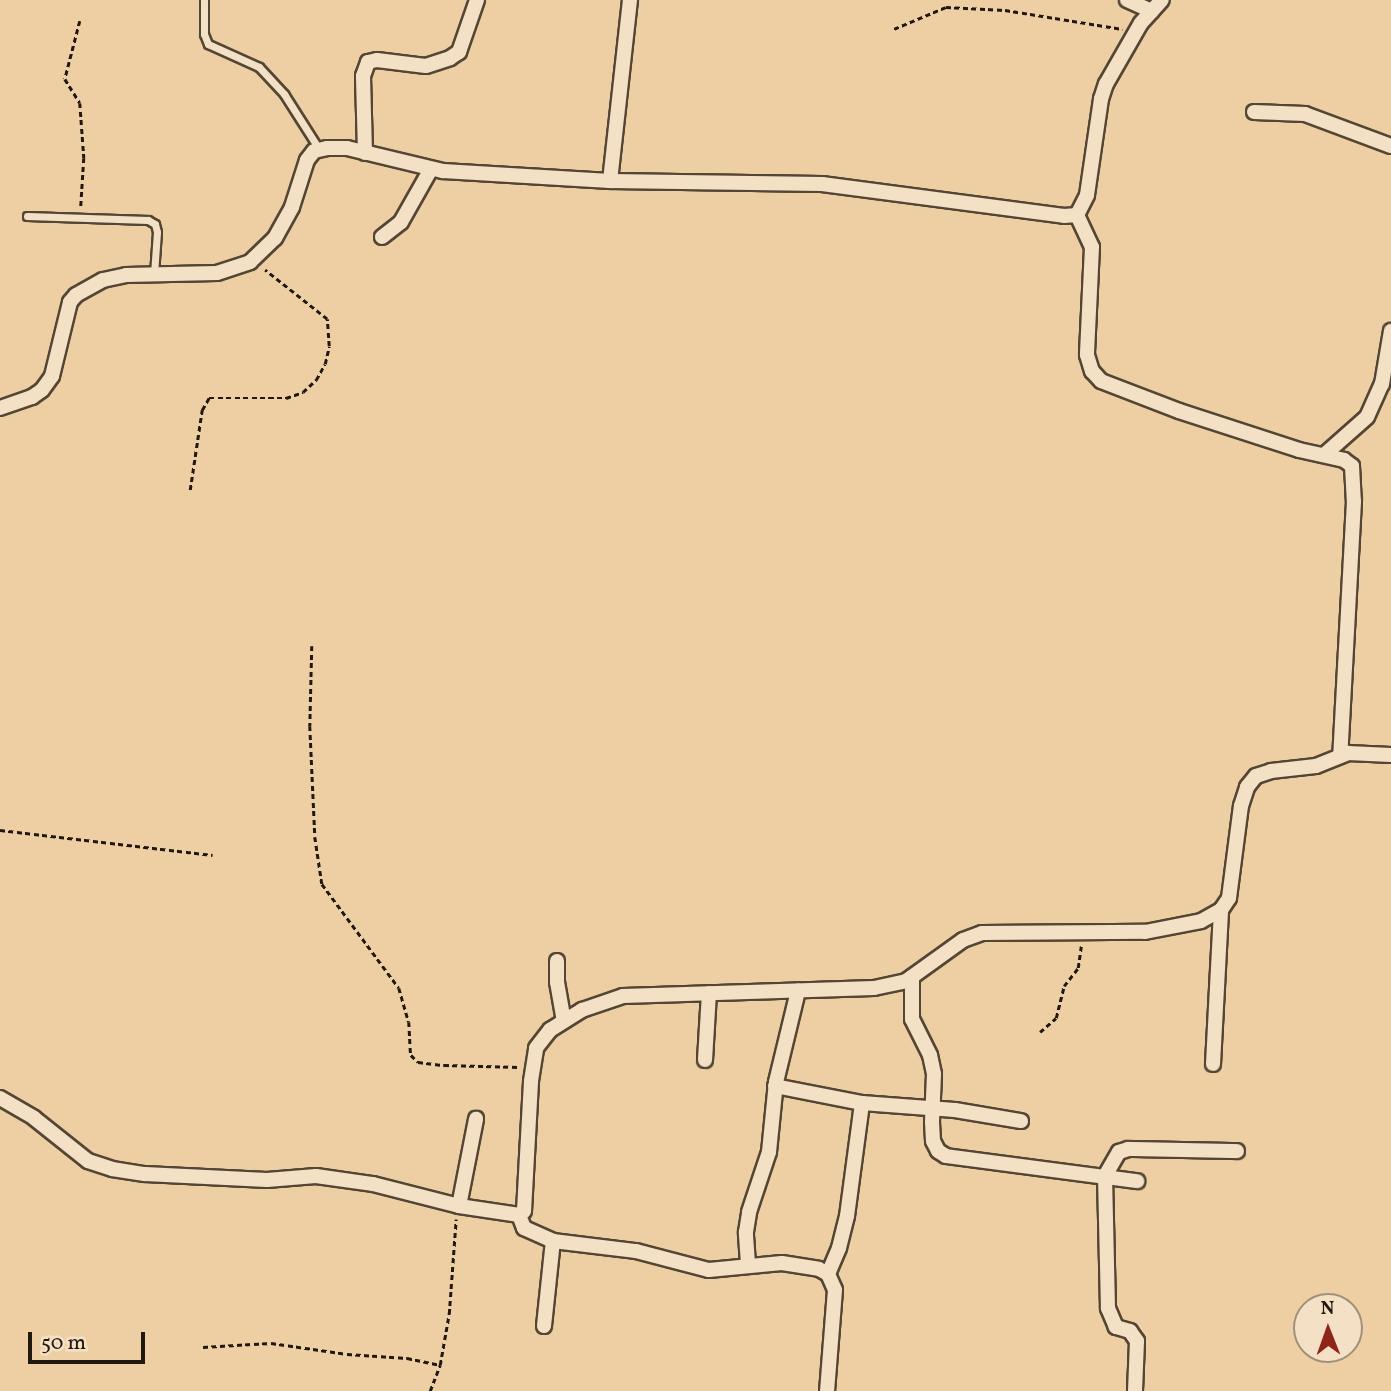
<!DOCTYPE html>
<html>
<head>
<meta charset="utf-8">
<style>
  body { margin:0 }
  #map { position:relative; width:1391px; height:1391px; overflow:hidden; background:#eecfa4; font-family:Vollkorn,serif }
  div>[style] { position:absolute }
  .path>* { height:2.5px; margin-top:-1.25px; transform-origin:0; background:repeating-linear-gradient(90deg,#20180f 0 5px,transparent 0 8.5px) }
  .roads { filter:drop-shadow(2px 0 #544634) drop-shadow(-2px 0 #544634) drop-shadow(0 2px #544634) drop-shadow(0 -2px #544634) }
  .lane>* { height:7px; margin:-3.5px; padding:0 3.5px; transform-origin:3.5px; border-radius:3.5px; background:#f4e0c4 }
  .street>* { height:14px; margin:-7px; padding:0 7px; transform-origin:7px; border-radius:7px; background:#f4e0c4 }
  span { translate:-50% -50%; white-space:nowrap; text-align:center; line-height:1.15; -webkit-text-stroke:6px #f4e0c4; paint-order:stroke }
  .north { position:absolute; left:1293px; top:1293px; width:70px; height:70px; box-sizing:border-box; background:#f4e0c4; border:2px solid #9f907c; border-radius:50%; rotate:359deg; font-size:19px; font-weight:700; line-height:28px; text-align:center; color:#20180f }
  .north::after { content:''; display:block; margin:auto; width:24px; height:32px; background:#8f2418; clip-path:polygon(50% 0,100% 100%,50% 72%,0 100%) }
  .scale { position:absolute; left:28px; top:1332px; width:117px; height:32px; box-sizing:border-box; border:4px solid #20180f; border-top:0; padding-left:9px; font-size:21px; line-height:24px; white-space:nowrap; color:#20180f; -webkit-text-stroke:5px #f4e0c4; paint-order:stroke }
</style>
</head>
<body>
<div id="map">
  <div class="path">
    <div style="left:80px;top:21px;width:60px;rotate:104.5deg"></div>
    <div style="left:65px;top:79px;width:28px;rotate:58deg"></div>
    <div style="left:80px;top:103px;width:55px;rotate:85.8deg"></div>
    <div style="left:84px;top:158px;width:48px;rotate:93.6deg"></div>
    <div style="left:894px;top:29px;width:56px;rotate:-22.9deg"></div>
    <div style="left:946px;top:7px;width:59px;rotate:2.9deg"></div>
    <div style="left:1005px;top:10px;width:119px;rotate:9.2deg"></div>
    <div style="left:190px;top:490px;width:81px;rotate:-81.5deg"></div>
    <div style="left:202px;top:410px;width:14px;rotate:-60deg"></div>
    <div style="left:209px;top:398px;width:77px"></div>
    <div style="left:286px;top:398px;width:18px;rotate:-19deg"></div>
    <div style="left:303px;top:392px;width:18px;rotate:-43deg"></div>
    <div style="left:316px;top:380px;width:18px;rotate:-61deg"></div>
    <div style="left:325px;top:364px;width:18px;rotate:-77deg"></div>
    <div style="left:329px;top:346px;width:27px;rotate:-94deg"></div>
    <div style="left:327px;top:319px;width:79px;rotate:-141.7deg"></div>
    <div style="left:312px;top:646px;width:80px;rotate:91.4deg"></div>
    <div style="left:310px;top:726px;width:111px;rotate:87.4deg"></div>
    <div style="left:315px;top:837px;width:48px;rotate:81.5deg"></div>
    <div style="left:322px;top:884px;width:129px;rotate:53.5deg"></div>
    <div style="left:399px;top:988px;width:35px;rotate:74deg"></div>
    <div style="left:409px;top:1022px;width:33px;rotate:87deg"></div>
    <div style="left:411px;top:1055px;width:10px;rotate:45deg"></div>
    <div style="left:418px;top:1062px;width:26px;rotate:7deg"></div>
    <div style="left:444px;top:1065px;width:75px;rotate:1.5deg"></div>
    <div style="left:0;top:830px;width:214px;rotate:6.7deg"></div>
    <div style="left:1040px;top:1032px;width:21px;rotate:-41deg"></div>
    <div style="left:1056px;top:1018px;width:33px;rotate:-76deg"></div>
    <div style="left:1064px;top:986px;width:23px;rotate:-52deg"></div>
    <div style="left:1078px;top:968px;width:22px;rotate:-82deg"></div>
    <div style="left:203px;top:1347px;width:68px;rotate:-3.4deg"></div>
    <div style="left:271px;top:1343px;width:77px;rotate:8.2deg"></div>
    <div style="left:347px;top:1354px;width:60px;rotate:3.8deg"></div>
    <div style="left:407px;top:1358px;width:34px;rotate:12deg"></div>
    <div style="left:430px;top:1391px;width:28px;rotate:-69deg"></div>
    <div style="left:440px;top:1365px;width:52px;rotate:-80deg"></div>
    <div style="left:449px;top:1314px;width:95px;rotate:-85.8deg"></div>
  </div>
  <div class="roads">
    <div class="lane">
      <div style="left:204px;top:0;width:34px;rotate:90deg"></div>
      <div style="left:204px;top:34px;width:11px;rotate:68deg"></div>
      <div style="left:208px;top:44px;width:56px;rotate:24.3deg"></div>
      <div style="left:259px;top:67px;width:37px;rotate:47deg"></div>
      <div style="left:284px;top:94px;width:65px;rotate:57.5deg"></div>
      <div style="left:27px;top:216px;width:121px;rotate:1.9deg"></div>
      <div style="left:148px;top:220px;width:8px;rotate:30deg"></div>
      <div style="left:155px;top:224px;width:8px;rotate:76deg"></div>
      <div style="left:157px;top:232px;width:42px;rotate:94.1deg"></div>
    </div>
    <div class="street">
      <div style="left:1127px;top:0;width:27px;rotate:24deg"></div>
      <div style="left:1254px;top:112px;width:51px;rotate:2.2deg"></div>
      <div style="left:1305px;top:114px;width:92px;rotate:20.4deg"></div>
      <div style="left:365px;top:153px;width:77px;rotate:-91.5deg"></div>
      <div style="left:363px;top:76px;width:15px;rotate:-70deg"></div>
      <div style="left:368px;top:62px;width:9px;rotate:-13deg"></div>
      <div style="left:377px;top:60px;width:49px;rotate:7deg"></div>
      <div style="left:426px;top:66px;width:25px;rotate:-18deg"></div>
      <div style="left:450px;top:58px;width:11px;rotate:-34deg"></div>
      <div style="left:459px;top:52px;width:55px;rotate:-70.9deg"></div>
      <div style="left:610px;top:181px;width:182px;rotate:-83.7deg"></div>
      <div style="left:1077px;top:215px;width:35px;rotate:65deg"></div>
      <div style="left:1092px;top:247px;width:108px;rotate:92.7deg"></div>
      <div style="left:1087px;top:355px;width:17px;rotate:73deg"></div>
      <div style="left:1092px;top:371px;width:13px;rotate:48deg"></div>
      <div style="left:1101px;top:381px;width:84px;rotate:21deg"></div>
      <div style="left:1179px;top:411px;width:126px;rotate:18deg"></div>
      <div style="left:1299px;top:450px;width:46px;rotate:12.5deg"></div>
      <div style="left:1344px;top:460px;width:10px;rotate:37deg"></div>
      <div style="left:1352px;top:466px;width:35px;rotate:87deg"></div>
      <div style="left:1354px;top:501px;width:255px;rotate:93.1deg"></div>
      <div style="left:382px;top:237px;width:24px;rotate:-38deg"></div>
      <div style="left:401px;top:222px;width:61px;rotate:-60.5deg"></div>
      <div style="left:0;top:408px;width:34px;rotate:-19deg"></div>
      <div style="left:32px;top:397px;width:12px;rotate:-35deg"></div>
      <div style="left:42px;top:390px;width:17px;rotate:-54deg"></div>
      <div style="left:52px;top:376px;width:76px;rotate:-76.3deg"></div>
      <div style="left:70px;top:302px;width:9px;rotate:-49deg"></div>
      <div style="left:76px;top:295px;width:31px;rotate:-29deg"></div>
      <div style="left:103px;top:280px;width:24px;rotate:-12deg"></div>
      <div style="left:126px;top:275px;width:91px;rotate:-1.3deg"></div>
      <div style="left:217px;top:273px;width:35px;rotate:-18deg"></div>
      <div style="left:250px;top:262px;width:35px;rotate:-44deg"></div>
      <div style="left:275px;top:238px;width:35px;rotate:-61deg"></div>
      <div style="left:292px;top:207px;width:49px;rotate:-72.3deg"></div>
      <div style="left:307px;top:160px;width:11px;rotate:-52deg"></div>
      <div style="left:314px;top:151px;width:13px;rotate:-13deg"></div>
      <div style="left:327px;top:148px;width:20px"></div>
      <div style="left:347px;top:148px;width:99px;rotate:13.5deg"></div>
      <div style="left:443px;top:171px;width:167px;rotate:3.4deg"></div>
      <div style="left:610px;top:181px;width:212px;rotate:0.8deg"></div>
      <div style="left:822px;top:184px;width:244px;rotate:7.5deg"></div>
      <div style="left:1064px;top:216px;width:13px;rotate:-4deg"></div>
      <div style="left:1077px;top:215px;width:22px;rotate:-63deg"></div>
      <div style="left:1087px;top:195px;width:97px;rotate:-81.7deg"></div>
      <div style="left:1101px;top:99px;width:16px;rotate:-72deg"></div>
      <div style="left:1106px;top:84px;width:70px;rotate:-60.2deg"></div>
      <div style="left:1141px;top:23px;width:31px;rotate:-48deg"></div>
      <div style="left:1324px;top:455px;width:57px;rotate:-41.5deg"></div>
      <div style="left:1367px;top:417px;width:36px;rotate:-66deg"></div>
      <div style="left:1382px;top:384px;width:54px;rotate:-80.4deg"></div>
      <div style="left:557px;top:961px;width:21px;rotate:90deg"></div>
      <div style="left:557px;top:982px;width:39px;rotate:80deg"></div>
      <div style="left:912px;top:977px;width:42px;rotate:90deg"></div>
      <div style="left:912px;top:1019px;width:40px;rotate:63.4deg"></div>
      <div style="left:930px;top:1055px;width:19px;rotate:78deg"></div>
      <div style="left:934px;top:1074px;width:48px;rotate:92.4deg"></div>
      <div style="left:932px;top:1122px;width:19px;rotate:87deg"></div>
      <div style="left:933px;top:1141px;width:11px;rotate:63deg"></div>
      <div style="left:938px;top:1151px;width:9px;rotate:32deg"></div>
      <div style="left:946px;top:1156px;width:193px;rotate:7.5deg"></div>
      <div style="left:705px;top:1060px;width:67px;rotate:-86.6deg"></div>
      <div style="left:1213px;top:1064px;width:154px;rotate:-87deg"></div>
      <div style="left:775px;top:1086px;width:89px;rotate:11.1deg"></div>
      <div style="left:862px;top:1103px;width:93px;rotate:4.3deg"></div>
      <div style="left:955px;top:1110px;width:67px;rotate:9.5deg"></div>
      <div style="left:0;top:1098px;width:39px;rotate:30deg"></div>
      <div style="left:34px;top:1118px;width:69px;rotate:38.5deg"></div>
      <div style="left:88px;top:1161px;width:25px;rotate:18deg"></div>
      <div style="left:112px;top:1169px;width:33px;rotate:9deg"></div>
      <div style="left:145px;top:1174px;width:122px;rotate:2.8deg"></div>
      <div style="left:267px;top:1180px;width:49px;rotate:-4.7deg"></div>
      <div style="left:316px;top:1176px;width:58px;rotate:8deg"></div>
      <div style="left:373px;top:1184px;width:89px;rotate:14.3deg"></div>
      <div style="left:459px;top:1206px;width:61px;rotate:8.5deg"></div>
      <div style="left:519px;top:1215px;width:6px;rotate:-39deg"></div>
      <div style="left:524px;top:1211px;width:130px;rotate:-86.9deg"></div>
      <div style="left:531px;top:1081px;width:33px;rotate:-81deg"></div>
      <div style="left:536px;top:1048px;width:23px;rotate:-52deg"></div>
      <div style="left:550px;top:1030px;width:38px;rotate:-32deg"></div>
      <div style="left:582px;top:1010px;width:43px;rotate:-18.9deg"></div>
      <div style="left:623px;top:996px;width:251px;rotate:-1.8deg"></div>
      <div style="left:874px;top:988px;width:33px;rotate:-12deg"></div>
      <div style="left:906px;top:981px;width:70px;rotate:-35.7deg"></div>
      <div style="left:963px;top:940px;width:20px;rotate:-20deg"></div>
      <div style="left:982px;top:933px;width:163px;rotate:-0.4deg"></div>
      <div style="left:1145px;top:932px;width:57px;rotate:-11.1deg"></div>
      <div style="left:1201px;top:921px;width:23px;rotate:-29deg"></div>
      <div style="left:1221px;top:910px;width:14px;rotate:-56deg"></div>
      <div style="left:1229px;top:898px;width:93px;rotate:-82.6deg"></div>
      <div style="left:1241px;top:806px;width:20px;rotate:-72deg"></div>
      <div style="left:1247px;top:787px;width:14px;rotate:-51deg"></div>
      <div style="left:1256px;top:776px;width:16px;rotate:-18deg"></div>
      <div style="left:1271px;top:771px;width:45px;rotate:-6.3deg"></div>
      <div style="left:1316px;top:766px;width:35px;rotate:-22deg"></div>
      <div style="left:1348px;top:753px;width:43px;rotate:2.7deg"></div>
      <div style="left:459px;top:1206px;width:89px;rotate:-78.9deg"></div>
      <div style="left:519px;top:1215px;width:14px;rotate:69deg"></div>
      <div style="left:524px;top:1228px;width:32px;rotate:24deg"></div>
      <div style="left:553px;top:1241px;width:84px;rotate:6.9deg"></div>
      <div style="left:636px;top:1251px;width:75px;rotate:14.6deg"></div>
      <div style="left:709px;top:1270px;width:73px;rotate:-5.5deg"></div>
      <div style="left:782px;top:1263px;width:37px;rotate:9deg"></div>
      <div style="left:819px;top:1269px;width:10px;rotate:29deg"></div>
      <div style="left:828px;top:1274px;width:17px;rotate:66deg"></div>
      <div style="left:835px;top:1290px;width:101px;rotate:94.5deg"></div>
      <div style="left:748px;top:1264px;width:32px;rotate:-94deg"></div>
      <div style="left:746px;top:1232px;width:20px;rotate:-81deg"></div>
      <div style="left:749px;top:1212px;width:63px;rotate:-71.6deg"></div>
      <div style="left:769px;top:1152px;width:70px;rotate:-84.3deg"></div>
      <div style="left:776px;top:1082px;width:94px;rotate:-76.4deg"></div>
      <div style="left:828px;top:1274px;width:28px;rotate:-67deg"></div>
      <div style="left:839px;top:1248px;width:33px;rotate:-76deg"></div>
      <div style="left:847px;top:1216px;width:114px;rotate:-82.4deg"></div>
      <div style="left:544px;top:1326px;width:85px;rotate:-84deg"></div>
      <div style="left:1135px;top:1391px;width:50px;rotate:-87.7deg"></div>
      <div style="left:1137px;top:1341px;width:12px;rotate:-125deg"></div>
      <div style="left:1130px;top:1331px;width:15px;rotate:-164deg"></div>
      <div style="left:1116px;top:1327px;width:21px;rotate:-113deg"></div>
      <div style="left:1108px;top:1308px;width:132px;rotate:-91.3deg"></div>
      <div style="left:1105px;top:1176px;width:28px;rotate:-60deg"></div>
      <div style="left:1119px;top:1152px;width:9px;rotate:-18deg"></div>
      <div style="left:1128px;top:1149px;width:109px;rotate:1.1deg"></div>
    </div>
  </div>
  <div class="north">N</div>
  <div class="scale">50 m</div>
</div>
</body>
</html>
